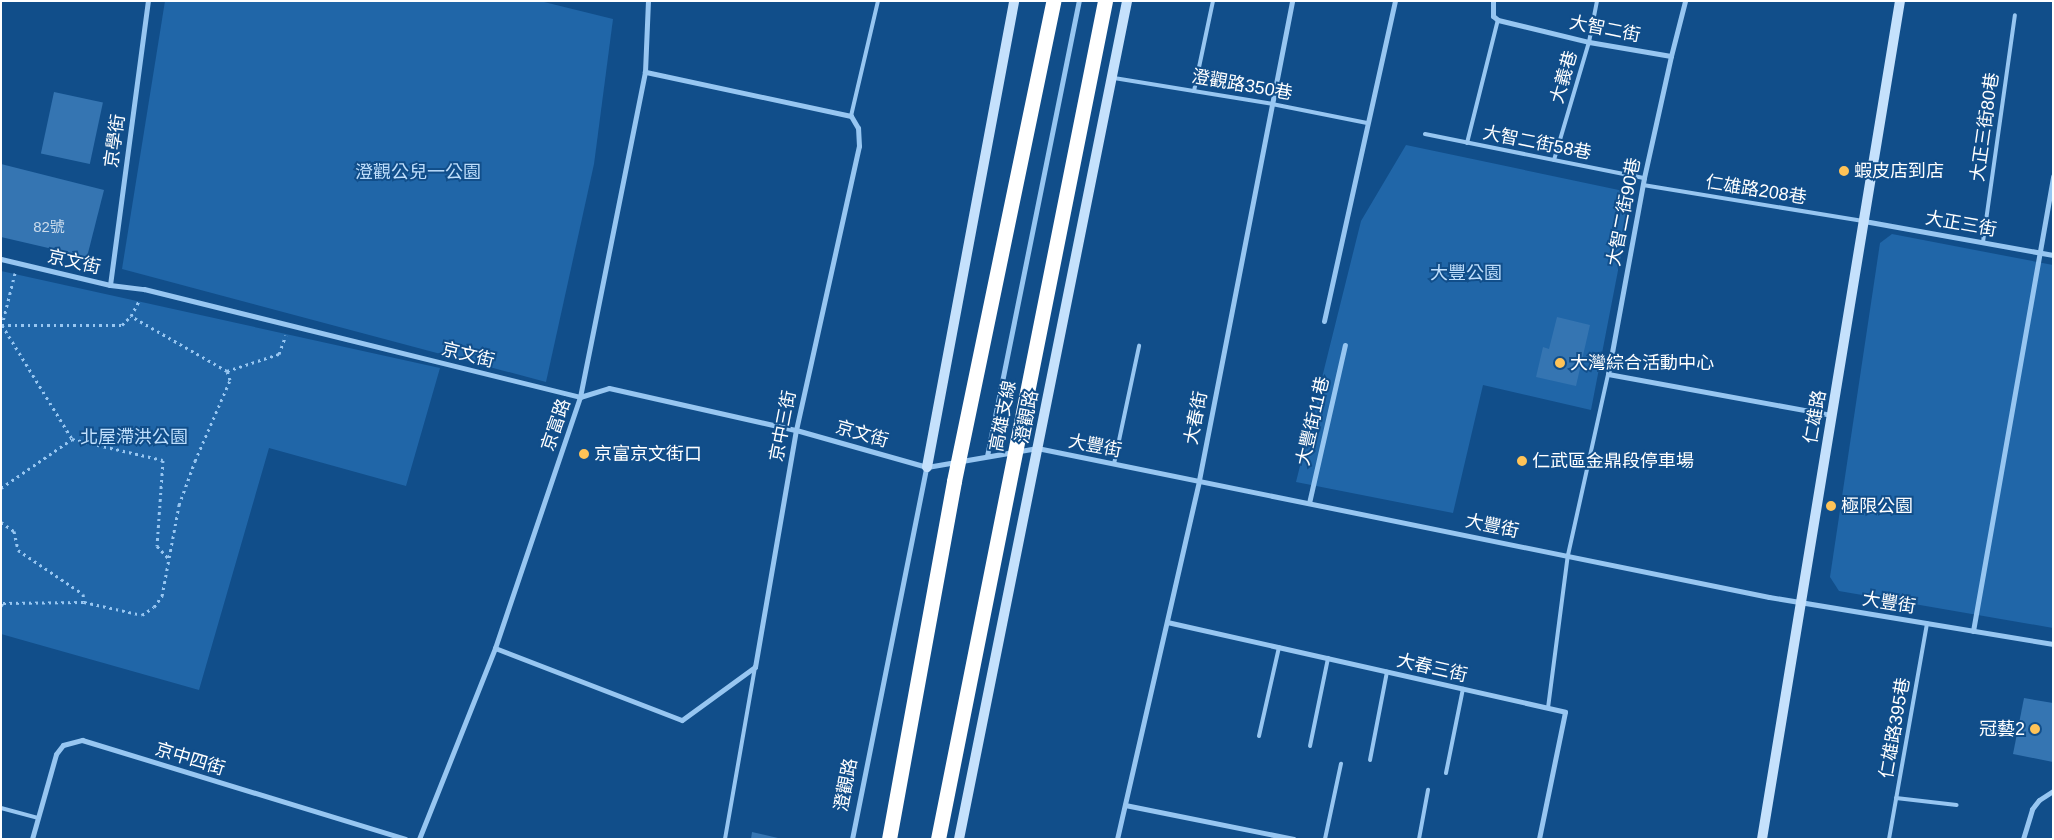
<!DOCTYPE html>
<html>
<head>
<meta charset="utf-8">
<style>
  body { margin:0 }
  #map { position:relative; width:2054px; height:840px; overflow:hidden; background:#114e8a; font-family:Helvetica,"Noto Sans TC",sans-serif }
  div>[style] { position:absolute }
  .green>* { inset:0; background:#2066a8 }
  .building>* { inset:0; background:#3575b2; transform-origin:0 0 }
  .path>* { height:3px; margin-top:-1.5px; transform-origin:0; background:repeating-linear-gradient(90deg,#97c6f1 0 2.5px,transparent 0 6.5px) }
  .lane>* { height:4px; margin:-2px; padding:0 2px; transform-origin:2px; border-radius:2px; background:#97c6f1 }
  .street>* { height:5px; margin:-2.5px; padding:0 2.5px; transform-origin:2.5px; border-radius:2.5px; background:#97c6f1 }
  .secondary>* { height:10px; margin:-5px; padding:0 5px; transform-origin:5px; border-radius:5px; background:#c5e1fc }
  .highway>* { height:15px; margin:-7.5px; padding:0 7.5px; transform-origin:7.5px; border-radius:7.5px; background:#fff }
  .dots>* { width:14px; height:14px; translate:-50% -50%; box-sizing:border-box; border:2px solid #114e8a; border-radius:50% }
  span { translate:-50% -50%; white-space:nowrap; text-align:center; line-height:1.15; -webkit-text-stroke:4px #114e8a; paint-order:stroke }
  .number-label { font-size:15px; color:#ccdcec }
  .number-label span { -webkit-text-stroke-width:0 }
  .street-label { font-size:18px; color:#fff }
  .poi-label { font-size:18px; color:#fff }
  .left { translate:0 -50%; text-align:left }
  .right { translate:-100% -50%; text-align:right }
  .park-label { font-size:18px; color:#bedefc }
  .frame { position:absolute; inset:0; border:2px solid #fff; pointer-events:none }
</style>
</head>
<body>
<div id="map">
  <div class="green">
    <div style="clip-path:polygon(165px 1px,540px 1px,613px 19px,594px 164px,546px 382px,122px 269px)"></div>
    <div style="clip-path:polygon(1406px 145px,1633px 193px,1591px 410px,1483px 385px,1453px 513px,1296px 482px,1361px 221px)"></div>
    <div style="clip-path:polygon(1892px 234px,2053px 265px,2053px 628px,1839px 591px,1830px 577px,1880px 243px)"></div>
    <div style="clip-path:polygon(1px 271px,440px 368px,406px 486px,269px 448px,199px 690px,1px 634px)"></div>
  </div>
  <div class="building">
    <div style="left:54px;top:92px;width:50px;height:63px;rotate:12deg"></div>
    <div style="clip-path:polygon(1px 164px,104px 190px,87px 257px,1px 237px)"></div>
    <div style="clip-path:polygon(1557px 317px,1590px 325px,1576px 386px,1536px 377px,1543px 347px,1549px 349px)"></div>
    <div style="clip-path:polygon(2024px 698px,2053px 703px,2053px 762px,2013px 754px)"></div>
    <div style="clip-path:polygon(752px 832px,778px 838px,778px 839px,751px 839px)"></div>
  </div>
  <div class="path">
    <div style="left:15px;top:273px;width:54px;rotate:104deg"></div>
    <div style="left:2px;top:325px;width:134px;rotate:58.4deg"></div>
    <div style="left:2px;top:325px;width:120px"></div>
    <div style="left:122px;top:325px;width:13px;rotate:-45deg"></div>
    <div style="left:131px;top:316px;width:19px;rotate:-62deg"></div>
    <div style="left:227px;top:371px;width:55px;rotate:-18.1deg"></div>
    <div style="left:279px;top:354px;width:20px;rotate:-70deg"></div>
    <div style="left:1px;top:488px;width:86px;rotate:-34.6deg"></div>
    <div style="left:72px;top:439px;width:93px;rotate:13deg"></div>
    <div style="left:163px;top:460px;width:86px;rotate:94deg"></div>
    <div style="left:157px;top:546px;width:16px;rotate:47deg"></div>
    <div style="left:1px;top:522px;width:16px;rotate:35deg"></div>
    <div style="left:14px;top:531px;width:19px;rotate:78deg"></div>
    <div style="left:18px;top:550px;width:78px;rotate:34.1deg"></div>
    <div style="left:83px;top:594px;width:8px;rotate:83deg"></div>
    <div style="left:1px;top:606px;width:4px;rotate:-56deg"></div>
    <div style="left:3px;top:603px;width:81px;rotate:-0.7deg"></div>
    <div style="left:84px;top:602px;width:59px;rotate:12.6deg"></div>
    <div style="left:142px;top:615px;width:14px;rotate:-34deg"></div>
    <div style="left:154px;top:607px;width:14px;rotate:-54deg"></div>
    <div style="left:162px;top:596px;width:93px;rotate:-79.4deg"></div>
    <div style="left:179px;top:505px;width:47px;rotate:-70deg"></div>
    <div style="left:195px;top:461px;width:88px;rotate:-66.6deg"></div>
    <div style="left:230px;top:380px;width:9px;rotate:-108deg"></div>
    <div style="left:227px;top:371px;width:111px;rotate:-150.2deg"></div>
  </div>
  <div class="lane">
    <div style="left:1114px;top:78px;width:160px;rotate:9.3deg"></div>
    <div style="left:1272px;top:104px;width:97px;rotate:11.3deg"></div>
    <div style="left:1194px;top:91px;width:92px;rotate:-78.1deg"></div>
    <div style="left:851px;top:116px;width:118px;rotate:-76.8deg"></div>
    <div style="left:1425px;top:134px;width:223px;rotate:11.4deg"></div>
    <div style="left:1467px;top:143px;width:127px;rotate:-75.9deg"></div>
    <div style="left:1554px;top:160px;width:123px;rotate:-73.5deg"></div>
    <div style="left:1589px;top:42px;width:42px;rotate:-79deg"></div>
    <div style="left:1643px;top:185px;width:223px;rotate:9.3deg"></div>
    <div style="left:1983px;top:242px;width:229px;rotate:-82deg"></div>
    <div style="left:1114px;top:464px;width:121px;rotate:-78deg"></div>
    <div style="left:1548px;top:708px;width:154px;rotate:-82.6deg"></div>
    <div style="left:1568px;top:555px;width:185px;rotate:-77.5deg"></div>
    <div style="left:1259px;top:736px;width:91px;rotate:-77.3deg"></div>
    <div style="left:1310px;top:746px;width:90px;rotate:-78.4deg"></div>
    <div style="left:1370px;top:760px;width:90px;rotate:-79.1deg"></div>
    <div style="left:1446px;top:773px;width:86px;rotate:-78.6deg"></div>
    <div style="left:1896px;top:798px;width:61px;rotate:6.5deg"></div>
    <div style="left:1px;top:808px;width:38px;rotate:15deg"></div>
    <div style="left:725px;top:839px;width:175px;rotate:-80.1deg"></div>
    <div style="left:1325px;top:839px;width:77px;rotate:-78deg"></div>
    <div style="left:1419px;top:839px;width:50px;rotate:-79.6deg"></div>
    <div style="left:1889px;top:839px;width:219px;rotate:-80deg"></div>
  </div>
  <div class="street">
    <div style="left:1493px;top:1px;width:15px;rotate:90deg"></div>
    <div style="left:1493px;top:16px;width:6px;rotate:39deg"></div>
    <div style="left:1498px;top:20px;width:94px;rotate:13.6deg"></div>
    <div style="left:1589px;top:42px;width:83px;rotate:9.7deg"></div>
    <div style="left:1671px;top:56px;width:57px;rotate:-75.7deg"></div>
    <div style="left:1671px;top:56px;width:125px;rotate:102.5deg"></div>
    <div style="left:1644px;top:178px;width:199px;rotate:100.4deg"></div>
    <div style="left:1608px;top:374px;width:228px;rotate:10.4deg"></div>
    <div style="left:1864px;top:221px;width:192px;rotate:10.2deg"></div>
    <div style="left:1px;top:259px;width:112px;rotate:13.4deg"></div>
    <div style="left:110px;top:285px;width:34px;rotate:7deg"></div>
    <div style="left:144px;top:289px;width:449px;rotate:13.9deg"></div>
    <div style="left:580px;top:397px;width:30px;rotate:-17deg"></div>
    <div style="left:609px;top:388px;width:192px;rotate:12.7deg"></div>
    <div style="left:796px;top:430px;width:136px;rotate:15.8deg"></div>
    <div style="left:927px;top:467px;width:112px;rotate:-9.8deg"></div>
    <div style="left:1037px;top:448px;width:747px;rotate:11.51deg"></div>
    <div style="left:1769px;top:597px;width:288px;rotate:9.4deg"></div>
    <div style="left:110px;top:285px;width:287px;rotate:-82.4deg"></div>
    <div style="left:1324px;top:321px;width:328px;rotate:-77.5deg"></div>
    <div style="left:987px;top:456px;width:464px;rotate:-78.6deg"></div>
    <div style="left:1309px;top:503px;width:162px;rotate:-77.2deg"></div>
    <div style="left:1167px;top:622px;width:408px;rotate:12.7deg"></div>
    <div style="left:1565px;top:712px;width:130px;rotate:101.6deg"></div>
    <div style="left:1973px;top:631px;width:462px;rotate:-80deg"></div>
    <div style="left:495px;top:648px;width:200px;rotate:21.1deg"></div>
    <div style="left:682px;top:720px;width:90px;rotate:-36deg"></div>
    <div style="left:755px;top:667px;width:241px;rotate:-80.2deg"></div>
    <div style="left:796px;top:430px;width:291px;rotate:-77.5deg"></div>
    <div style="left:859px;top:146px;width:18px;rotate:-93deg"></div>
    <div style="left:858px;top:128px;width:14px;rotate:-120deg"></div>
    <div style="left:851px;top:116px;width:211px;rotate:-167.9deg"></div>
    <div style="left:1125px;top:805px;width:172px;rotate:11.4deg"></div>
    <div style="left:32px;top:839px;width:88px;rotate:-74.2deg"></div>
    <div style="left:56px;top:754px;width:11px;rotate:-52deg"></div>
    <div style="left:63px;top:745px;width:20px;rotate:-15deg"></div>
    <div style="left:82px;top:740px;width:338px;rotate:17deg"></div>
    <div style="left:419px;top:839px;width:206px;rotate:-68.3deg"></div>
    <div style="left:495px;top:648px;width:265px;rotate:-71.3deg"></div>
    <div style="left:580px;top:397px;width:331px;rotate:-78.7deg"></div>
    <div style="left:645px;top:72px;width:71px;rotate:-87.6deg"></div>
    <div style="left:852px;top:839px;width:379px;rotate:-78.7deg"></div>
    <div style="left:1117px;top:839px;width:368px;rotate:-77.1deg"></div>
    <div style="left:1199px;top:480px;width:488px;rotate:-79deg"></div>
    <div style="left:2023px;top:839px;width:31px;rotate:-73deg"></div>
    <div style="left:2032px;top:809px;width:11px;rotate:-52deg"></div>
    <div style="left:2039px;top:800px;width:17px;rotate:-33deg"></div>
  </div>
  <div class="secondary">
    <div style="left:927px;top:467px;width:474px;rotate:-79.4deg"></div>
    <div style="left:959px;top:839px;width:855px;rotate:-78.66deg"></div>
    <div style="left:1762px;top:839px;width:849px;rotate:-80.65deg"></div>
  </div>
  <div class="highway">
    <div style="left:889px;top:839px;width:364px;rotate:-79.7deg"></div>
    <div style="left:954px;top:481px;width:490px;rotate:-78.3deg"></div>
    <div style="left:938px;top:839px;width:854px;rotate:-78.73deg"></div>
  </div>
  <div class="dots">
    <div style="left:1844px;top:171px;background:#ffc357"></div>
    <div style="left:1560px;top:363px;background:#ffc357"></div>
    <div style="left:584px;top:454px;background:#ffc357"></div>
    <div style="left:1522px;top:461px;background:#ffc357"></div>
    <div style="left:1831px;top:506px;background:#ffc357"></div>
    <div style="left:2035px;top:729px;background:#ffc357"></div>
  </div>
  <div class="number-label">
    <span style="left:49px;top:227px">82號</span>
  </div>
  <div class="street-label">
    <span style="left:1605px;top:29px;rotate:11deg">大智二街</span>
    <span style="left:1564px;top:77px;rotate:-74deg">大義巷</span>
    <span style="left:1242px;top:85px;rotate:10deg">澄觀路350巷</span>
    <span style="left:1985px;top:127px;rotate:-82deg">大正三街80巷</span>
    <span style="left:115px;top:141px;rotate:-82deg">京學街</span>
    <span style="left:1537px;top:143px;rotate:11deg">大智二街58巷</span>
    <span style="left:1756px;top:190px;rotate:9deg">仁雄路208巷</span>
    <span style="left:1624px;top:212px;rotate:-79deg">大智二街90巷</span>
    <span style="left:1961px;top:224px;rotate:10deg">大正三街</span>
    <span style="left:74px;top:262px;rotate:13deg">京文街</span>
    <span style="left:468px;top:355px;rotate:14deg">京文街</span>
    <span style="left:1003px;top:416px;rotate:-79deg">高雄支線</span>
    <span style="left:1027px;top:417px;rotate:-79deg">澄觀路</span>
    <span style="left:1815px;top:417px;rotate:-80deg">仁雄路</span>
    <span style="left:1196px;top:418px;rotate:-79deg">大春街</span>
    <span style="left:1313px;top:421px;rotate:-77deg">大豐街11巷</span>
    <span style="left:556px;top:425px;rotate:-71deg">京富路</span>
    <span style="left:783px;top:426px;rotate:-79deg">京中三街</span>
    <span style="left:862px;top:434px;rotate:16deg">京文街</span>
    <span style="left:1095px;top:446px;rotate:11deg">大豐街</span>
    <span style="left:1492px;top:526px;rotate:12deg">大豐街</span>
    <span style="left:1889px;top:603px;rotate:9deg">大豐街</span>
    <span style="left:1432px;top:668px;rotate:13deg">大春三街</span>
    <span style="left:1895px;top:728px;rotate:-80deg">仁雄路395巷</span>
    <span style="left:190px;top:759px;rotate:17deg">京中四街</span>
    <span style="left:846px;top:785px;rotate:-79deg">澄觀路</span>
  </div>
  <div class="poi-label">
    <span class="left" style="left:1854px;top:171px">蝦皮店到店</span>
    <span class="left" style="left:1570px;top:363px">大灣綜合活動中心</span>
    <span class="left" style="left:594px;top:454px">京富京文街口</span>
    <span class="left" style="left:1532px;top:461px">仁武區金鼎段停車場</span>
    <span class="left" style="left:1841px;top:506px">極限公園</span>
    <span class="right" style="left:2025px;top:729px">冠藝2</span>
  </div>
  <div class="park-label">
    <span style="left:418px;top:172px">澄觀公兒一公園</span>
    <span style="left:1466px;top:273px">大豐公園</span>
    <span style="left:134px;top:437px">北屋滯洪公園</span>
  </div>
  <div class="frame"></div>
</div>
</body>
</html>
